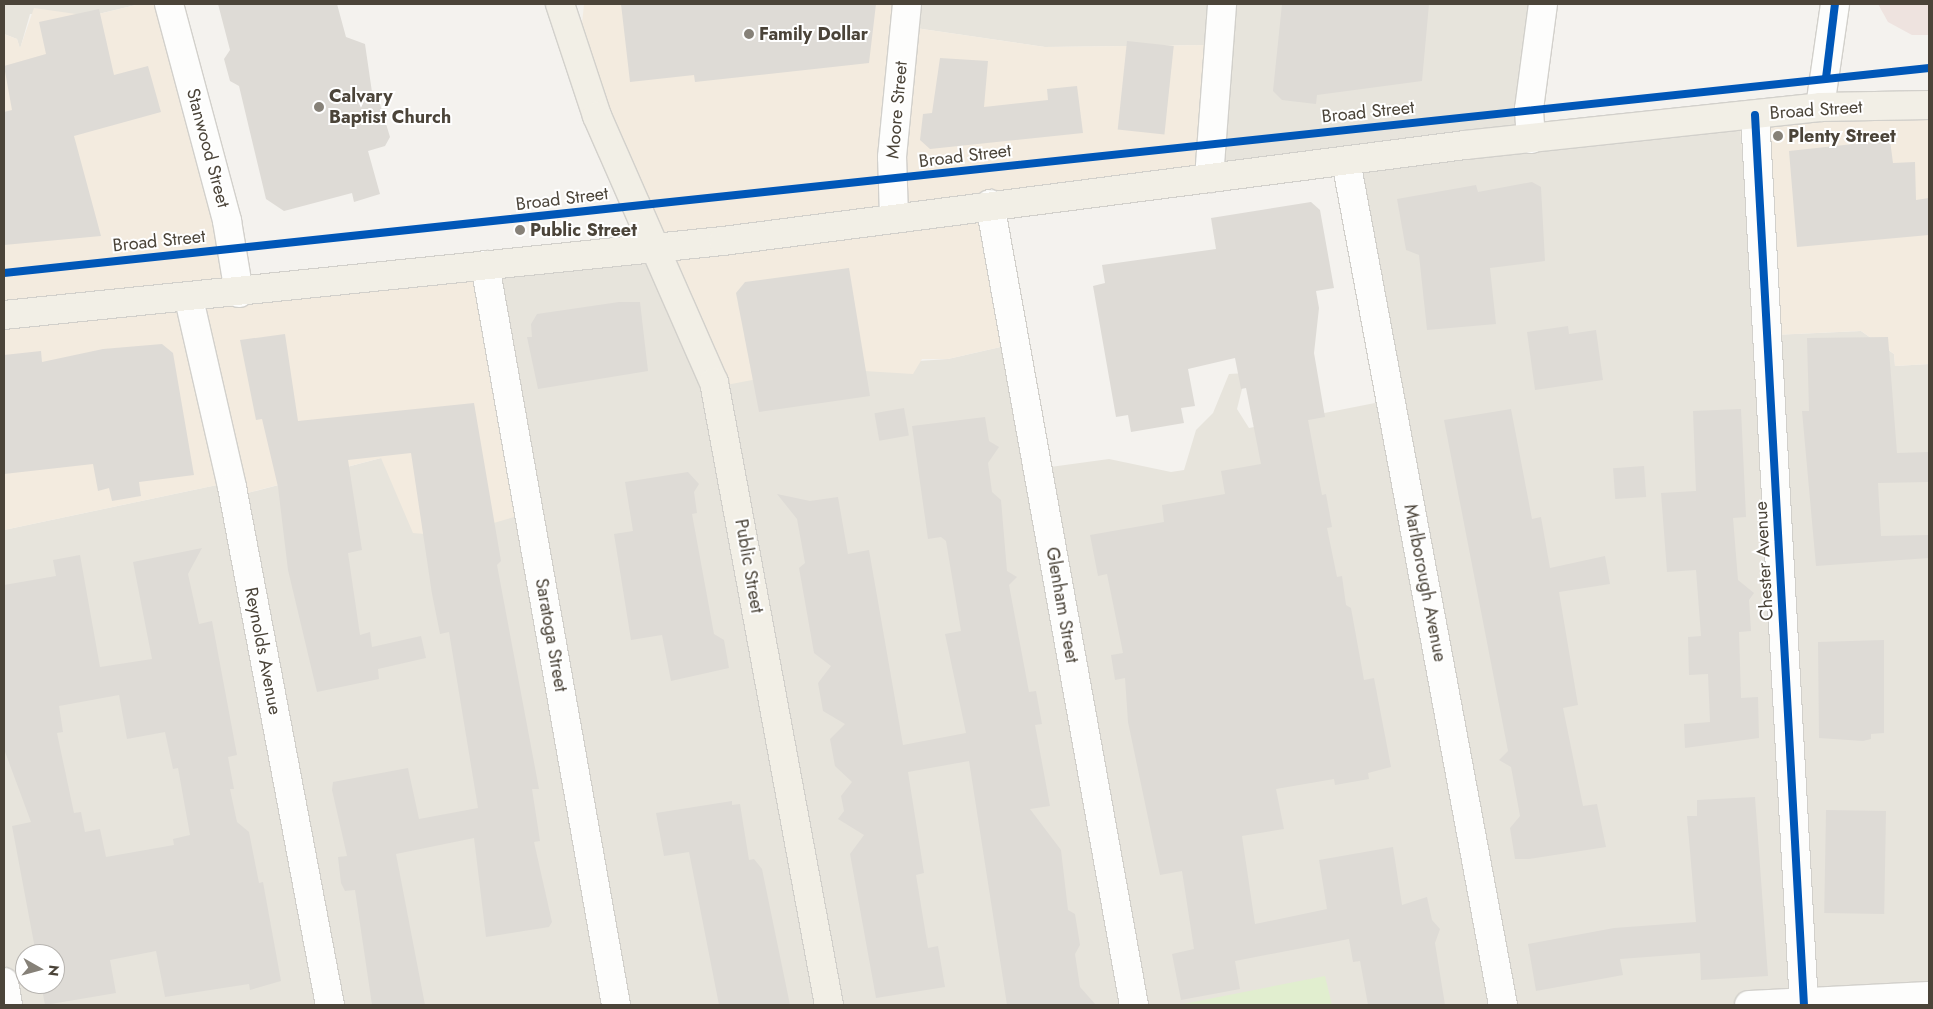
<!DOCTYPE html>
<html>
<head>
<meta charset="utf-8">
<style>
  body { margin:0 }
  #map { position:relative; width:1933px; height:1009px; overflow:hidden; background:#f4f2ee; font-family:Jost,sans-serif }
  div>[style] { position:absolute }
  .residential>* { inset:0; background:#e7e4dc }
  .commercial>* { inset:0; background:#f3ebdf }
  .medical>* { inset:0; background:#eee3df }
  .green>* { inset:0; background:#e1eecf }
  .building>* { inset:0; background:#dedbd6; transform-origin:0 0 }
  .roads { filter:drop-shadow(1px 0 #d2d0cb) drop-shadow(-1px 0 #d2d0cb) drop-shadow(0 1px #d2d0cb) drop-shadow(0 -1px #d2d0cb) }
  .minor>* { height:28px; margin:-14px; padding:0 14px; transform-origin:14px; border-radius:14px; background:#fdfdfc }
  .major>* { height:28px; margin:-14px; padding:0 14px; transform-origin:14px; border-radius:14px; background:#f2efe6 }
  .cycleway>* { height:8px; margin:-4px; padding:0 4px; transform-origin:4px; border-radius:4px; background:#0057b8 }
  .dots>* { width:14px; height:14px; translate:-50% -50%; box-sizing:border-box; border:2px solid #fff; border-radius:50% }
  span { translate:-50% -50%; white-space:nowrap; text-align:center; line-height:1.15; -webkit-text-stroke:4px #fff; paint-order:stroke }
  .poi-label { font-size:18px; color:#4b4439; font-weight:700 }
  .left { translate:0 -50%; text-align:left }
  .street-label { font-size:18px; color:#4b4439 }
  .frame { position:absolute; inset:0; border:5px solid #4b4439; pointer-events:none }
  .north { position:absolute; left:15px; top:944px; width:50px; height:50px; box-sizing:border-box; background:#fff; border:1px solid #b7b4b0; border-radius:50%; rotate:97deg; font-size:14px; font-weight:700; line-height:20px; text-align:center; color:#4b4439 }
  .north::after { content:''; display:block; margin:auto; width:18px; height:22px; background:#868178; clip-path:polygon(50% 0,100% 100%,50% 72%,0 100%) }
</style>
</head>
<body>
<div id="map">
  <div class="residential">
    <div style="clip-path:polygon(4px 4px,140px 4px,90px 16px,30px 14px,20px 49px,17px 39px,4px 34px)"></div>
    <div style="clip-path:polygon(evenodd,896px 4px,1537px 4px,1527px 133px,1739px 114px,1754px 295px,1753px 336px,1861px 331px,1894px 354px,1895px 366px,1929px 364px,1929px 1005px,4px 1005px,4px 530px,217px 485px,225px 499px,381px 458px,476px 267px,635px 236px,815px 368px,948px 359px,1018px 343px,1043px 468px,1109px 459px,1171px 472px,1184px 470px,1196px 430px,1213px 413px,1229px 374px,1246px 373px,1237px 409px,1249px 428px,1380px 402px,1337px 159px,1221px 167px,1208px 45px,1045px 47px,895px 25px,896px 4px,25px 954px,55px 954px,55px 984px,25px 984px,25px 954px)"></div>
  </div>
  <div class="commercial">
    <div style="clip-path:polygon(140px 4px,166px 4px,250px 276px,476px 256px,521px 515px,449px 536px,413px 533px,381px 458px,224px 499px,217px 485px,4px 530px,4px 34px,17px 39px,20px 48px,34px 8px,90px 16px)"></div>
    <div style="clip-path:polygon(584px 4px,896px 4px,895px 25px,1045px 47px,1208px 45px,1205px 167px,996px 198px,1018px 343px,948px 359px,922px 359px,913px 374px,815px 368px,705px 389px,580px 44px)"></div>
    <div style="clip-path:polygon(1929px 92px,1929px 364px,1895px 366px,1894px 354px,1861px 331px,1752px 336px,1754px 295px,1739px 114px)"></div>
  </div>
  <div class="medical">
    <div style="clip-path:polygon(1878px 4px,1929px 4px,1929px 35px,1912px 35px,1888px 22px)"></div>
  </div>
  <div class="green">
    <div style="clip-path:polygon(1325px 976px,1332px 1005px,1178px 1005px)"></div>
  </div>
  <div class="building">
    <div style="clip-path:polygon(218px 4px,337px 4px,346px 37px,365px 44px,373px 99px,380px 104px,390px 137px,385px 146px,368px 151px,380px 194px,354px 202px,352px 193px,284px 211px,266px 199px,239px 86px,230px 81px,224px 59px,230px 50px)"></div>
    <div style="clip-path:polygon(621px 4px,876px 4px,869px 63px,695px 82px,694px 75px,630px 82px)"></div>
    <div style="clip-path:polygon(1282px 4px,1429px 4px,1422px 81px,1317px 95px,1316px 104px,1282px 100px,1273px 91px)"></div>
    <div style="clip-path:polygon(99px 9px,114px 75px,148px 66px,161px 112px,74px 136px,101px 236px,4px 245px,4px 112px,12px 110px,4px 66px,46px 54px,39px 22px)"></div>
    <div style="left:1127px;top:41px;width:47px;height:89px;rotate:6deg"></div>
    <div style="clip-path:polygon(940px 58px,988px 61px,984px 107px,1048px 100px,1047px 89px,1077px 86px,1083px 133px,930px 149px,920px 140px,923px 114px,932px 113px)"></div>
    <div style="clip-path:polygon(1890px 140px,1893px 163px,1915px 162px,1916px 200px,1929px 198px,1929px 235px,1797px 247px,1789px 151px)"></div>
    <div style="clip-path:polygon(1532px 182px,1541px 187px,1545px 261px,1490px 268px,1496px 324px,1427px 330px,1419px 255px,1406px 250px,1397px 199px,1476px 185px,1478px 192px)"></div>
    <div style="clip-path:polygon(1311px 202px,1320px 210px,1334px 288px,1316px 291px,1319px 308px,1314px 353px,1325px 417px,1308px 420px,1322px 495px,1326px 494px,1332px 527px,1327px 528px,1337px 577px,1342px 576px,1346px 605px,1351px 608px,1364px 680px,1374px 678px,1391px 767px,1368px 773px,1369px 779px,1335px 785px,1334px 779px,1276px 789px,1284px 829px,1242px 836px,1255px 924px,1327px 909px,1319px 860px,1393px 847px,1402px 905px,1427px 897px,1432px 920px,1440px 929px,1435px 943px,1445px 1005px,1368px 1005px,1360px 961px,1353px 962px,1349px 939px,1235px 961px,1240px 989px,1181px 1000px,1172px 954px,1194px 949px,1182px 871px,1160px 875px,1128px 722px,1125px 678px,1115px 680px,1111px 655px,1123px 653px,1107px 574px,1098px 576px,1090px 535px,1164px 522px,1162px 505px,1225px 494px,1221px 471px,1261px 464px,1246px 388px,1241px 389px,1235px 358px,1188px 369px,1195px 406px,1181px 408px,1184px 423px,1131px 432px,1128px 415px,1116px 417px,1093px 286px,1105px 283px,1102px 265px,1216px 249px,1211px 218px)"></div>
    <div style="clip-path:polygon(849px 268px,870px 396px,759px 412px,736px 293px,745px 282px)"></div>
    <div style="clip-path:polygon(619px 302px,640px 302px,648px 371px,538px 389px,527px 337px,532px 337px,531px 324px,537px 314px)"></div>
    <div style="clip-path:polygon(1568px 326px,1569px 334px,1596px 330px,1603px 380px,1535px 390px,1527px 332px)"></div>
    <div style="clip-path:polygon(285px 334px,298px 421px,474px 403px,501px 561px,497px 565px,539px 789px,532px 789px,540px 841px,534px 842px,552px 922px,549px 927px,486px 937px,474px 838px,396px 854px,425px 1005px,372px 1005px,355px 890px,345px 891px,341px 883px,338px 857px,347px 856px,332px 790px,333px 782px,408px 768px,419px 819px,478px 808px,449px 632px,440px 634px,432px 594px,411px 453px,348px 460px,362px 550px,348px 553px,360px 635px,370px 632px,372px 647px,421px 636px,426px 658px,378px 669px,379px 679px,317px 692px,288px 570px,278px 487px,262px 419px,256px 420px,240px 340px)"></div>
    <div style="clip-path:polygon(1888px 337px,1897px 453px,1929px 452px,1929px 482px,1878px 483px,1881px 536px,1929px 535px,1929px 558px,1816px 566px,1802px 411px,1809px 411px,1807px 338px)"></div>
    <div style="clip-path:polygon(162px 344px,173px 353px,194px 475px,139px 482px,141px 496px,112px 501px,109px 488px,98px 491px,93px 464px,4px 474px,4px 355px,41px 351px,42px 362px,103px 349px)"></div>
    <div style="left:904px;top:408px;width:28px;height:30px;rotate:80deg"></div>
    <div style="clip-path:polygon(1511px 409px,1532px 519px,1541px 517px,1550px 568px,1605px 556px,1610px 584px,1559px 592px,1578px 705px,1563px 708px,1583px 806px,1597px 804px,1606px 847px,1529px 859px,1515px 859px,1510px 828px,1520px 816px,1511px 767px,1499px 760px,1508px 751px,1444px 420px)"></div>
    <div style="clip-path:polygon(1741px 409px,1746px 517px,1733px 518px,1738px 580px,1754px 593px,1749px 600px,1751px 631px,1739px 632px,1741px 698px,1758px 697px,1759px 738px,1685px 748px,1684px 724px,1710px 722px,1708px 674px,1689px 675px,1688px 637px,1701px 636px,1696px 570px,1667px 572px,1661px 493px,1696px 491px,1693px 411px)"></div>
    <div style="clip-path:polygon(985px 417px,989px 441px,999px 447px,988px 463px,992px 492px,1001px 500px,1007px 571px,1017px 577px,1009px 585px,1029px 692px,1036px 691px,1042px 724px,1035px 725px,1050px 806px,1030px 809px,1061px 850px,1068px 910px,1075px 914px,1080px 945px,1075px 954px,1080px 987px,1096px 1005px,1007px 1005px,969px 761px,908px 772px,924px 873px,916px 875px,928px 948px,938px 946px,945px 987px,876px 998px,850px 854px,864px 835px,838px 819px,844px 811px,841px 796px,852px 782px,835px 766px,830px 739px,845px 724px,823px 711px,818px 683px,831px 666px,814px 653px,799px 568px,805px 563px,797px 519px,777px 494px,810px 501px,838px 497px,848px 554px,869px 550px,903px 745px,966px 733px,945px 634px,961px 631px,946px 541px,941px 537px,928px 539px,912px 426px)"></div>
    <div style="left:1644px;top:466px;width:31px;height:31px;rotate:86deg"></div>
    <div style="clip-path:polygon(688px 472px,699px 484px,694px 492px,697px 513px,692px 514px,714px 634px,724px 640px,729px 668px,671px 681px,662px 635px,631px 640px,614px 534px,633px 531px,625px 482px)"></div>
    <div style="clip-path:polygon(evenodd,202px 548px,188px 574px,199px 624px,212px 621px,237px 755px,228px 757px,234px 789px,230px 789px,237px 822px,249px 832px,259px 883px,263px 882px,281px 981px,250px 990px,249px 984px,165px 997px,156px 951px,110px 960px,116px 993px,45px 1005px,41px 984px,55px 984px,55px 954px,36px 954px,12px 826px,31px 822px,4px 749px,4px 585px,56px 576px,53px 560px,80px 555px,100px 667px,152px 659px,133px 562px,202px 548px,119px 695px,127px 739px,165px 732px,173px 769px,178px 768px,190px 835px,173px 839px,174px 845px,106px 857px,100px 829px,85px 832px,81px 812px,74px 813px,57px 733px,63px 732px,59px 706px,119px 695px)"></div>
    <div style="clip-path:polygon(1884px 640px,1884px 733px,1871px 734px,1871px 739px,1863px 741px,1819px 738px,1818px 642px)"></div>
    <div style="clip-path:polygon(1755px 797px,1768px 976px,1701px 980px,1700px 953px,1620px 959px,1623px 975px,1536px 991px,1528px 944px,1614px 928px,1696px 922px,1687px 816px,1697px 816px,1697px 800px)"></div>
    <div style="clip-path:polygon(732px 801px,732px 805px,740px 804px,749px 860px,754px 859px,762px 869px,790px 1005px,719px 1005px,689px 852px,664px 856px,656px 813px)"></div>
    <div style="left:1886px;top:811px;width:103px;height:60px;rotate:91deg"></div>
  </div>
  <div class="roads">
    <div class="minor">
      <div style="left:169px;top:4px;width:225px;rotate:75deg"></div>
      <div style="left:227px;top:221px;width:73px;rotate:80.5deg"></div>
      <div style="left:1820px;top:107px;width:104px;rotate:-81.7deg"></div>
      <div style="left:1755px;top:115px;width:891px;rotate:86.85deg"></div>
      <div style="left:1531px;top:139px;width:30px;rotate:-94deg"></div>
      <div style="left:1529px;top:109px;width:106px;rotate:-82.4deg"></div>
      <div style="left:1346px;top:161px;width:858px;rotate:79.46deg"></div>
      <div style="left:1209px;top:178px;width:174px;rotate:-85.7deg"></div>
      <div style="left:990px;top:204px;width:814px;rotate:79.81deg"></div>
      <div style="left:894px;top:216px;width:59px;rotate:-91.9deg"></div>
      <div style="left:892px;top:157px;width:154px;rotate:-84.4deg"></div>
      <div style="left:485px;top:265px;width:752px;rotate:79.96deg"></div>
      <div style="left:189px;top:299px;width:193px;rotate:77.1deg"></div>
      <div style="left:232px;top:487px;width:527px;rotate:79.29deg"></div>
      <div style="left:4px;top:982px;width:23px;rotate:80deg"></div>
      <div style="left:1749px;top:1005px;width:180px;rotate:-2.9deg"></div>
    </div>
    <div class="major">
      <div style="left:560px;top:4px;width:118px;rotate:71.7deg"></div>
      <div style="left:597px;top:116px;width:291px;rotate:66.3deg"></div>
      <div style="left:714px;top:382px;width:634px;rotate:79.54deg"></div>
      <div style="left:4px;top:315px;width:723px;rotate:-5.88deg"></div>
      <div style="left:723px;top:241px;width:748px;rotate:-7.37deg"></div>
      <div style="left:1465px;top:145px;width:357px;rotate:-6.1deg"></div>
      <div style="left:1820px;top:107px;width:109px;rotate:-1.1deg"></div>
    </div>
  </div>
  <div class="cycleway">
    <div style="left:1826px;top:78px;width:75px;rotate:-83.1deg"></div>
    <div style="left:1755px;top:115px;width:891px;rotate:86.85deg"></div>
    <div style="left:4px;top:273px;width:1936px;rotate:-6.08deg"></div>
  </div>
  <div class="dots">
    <div style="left:749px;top:34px;background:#868178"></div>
    <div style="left:319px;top:107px;background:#868178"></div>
    <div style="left:1778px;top:136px;background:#868178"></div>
    <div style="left:520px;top:230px;background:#868178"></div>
  </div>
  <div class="poi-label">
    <span class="left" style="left:759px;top:34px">Family Dollar</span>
    <span class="left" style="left:329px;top:107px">Calvary<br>Baptist Church</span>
    <span class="left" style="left:1788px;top:136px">Plenty Street</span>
    <span class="left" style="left:530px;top:230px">Public Street</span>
  </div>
  <div class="street-label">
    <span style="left:897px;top:110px;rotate:-85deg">Moore Street</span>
    <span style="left:1816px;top:110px;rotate:-4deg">Broad Street</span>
    <span style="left:1368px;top:112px;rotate:-6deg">Broad Street</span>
    <span style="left:208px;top:148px;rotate:75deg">Stanwood Street</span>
    <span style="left:965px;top:156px;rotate:-7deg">Broad Street</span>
    <span style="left:562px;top:199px;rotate:-7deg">Broad Street</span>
    <span style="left:159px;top:241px;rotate:-6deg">Broad Street</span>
    <span style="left:1764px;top:561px;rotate:-93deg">Chester Avenue</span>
    <span style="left:749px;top:566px;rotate:80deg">Public Street</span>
    <span style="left:1425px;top:583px;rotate:79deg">Marlborough Avenue</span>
    <span style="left:1062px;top:605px;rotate:80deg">Glenham Street</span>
    <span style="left:551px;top:635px;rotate:80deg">Saratoga Street</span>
    <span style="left:263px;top:651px;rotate:79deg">Reynolds Avenue</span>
  </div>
  <div class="frame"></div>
  <div class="north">N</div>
</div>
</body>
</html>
